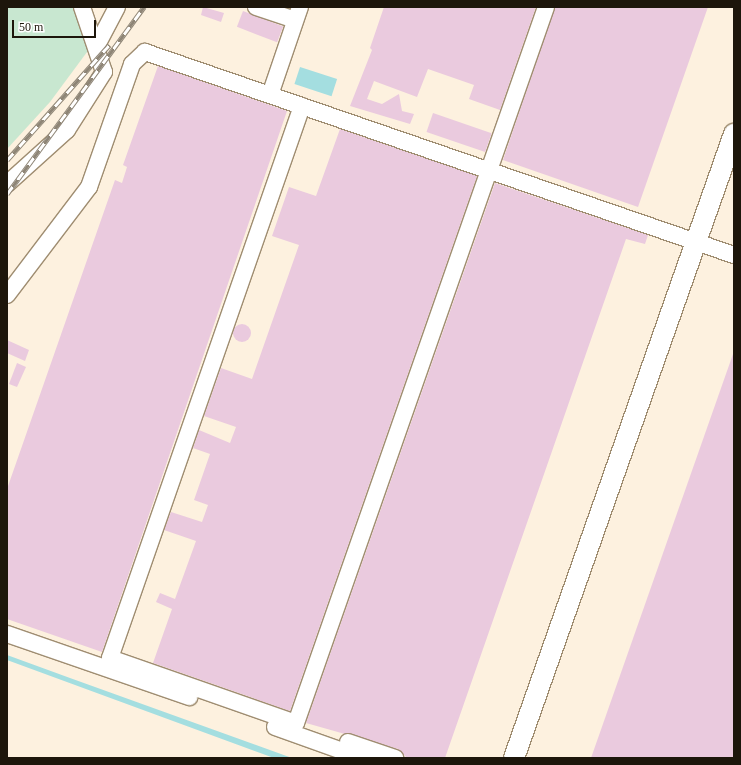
<!DOCTYPE html>
<html>
<head>
<meta charset="utf-8">
<style>
  body { margin:0 }
  #map { position:relative; width:741px; height:765px; overflow:hidden; background:#fdf1df; font-family:Georgia,serif }
  div>[style] { position:absolute }
  .green>* { inset:0; background:#c8e7d0 }
  .water>* { inset:0; background:#a4dee0; transform-origin:0 0 }
  .building>* { inset:0; background:#eacade; transform-origin:0 0 }
  .round { border-radius:50% }
  .roads { filter:drop-shadow(1px 0 #9f8d71) drop-shadow(-1px 0 #9f8d71) drop-shadow(0 1px #9f8d71) drop-shadow(0 -1px #9f8d71) }
  .minor>* { height:16px; margin:-8px; padding:0 8px; transform-origin:8px; border-radius:8px; background:#fff }
  .major>* { height:20px; margin:-10px; padding:0 10px; transform-origin:10px; border-radius:10px; background:#fff }
  .rail>* { height:4.5px; margin-top:-2.25px; transform-origin:0; background:repeating-linear-gradient(90deg,#fff 0 9px,#8e8576 0 18px); box-sizing:border-box; border-block:1px solid #8e8576 }
  span { translate:-50% -50%; white-space:nowrap; text-align:center; line-height:1.15; -webkit-text-stroke:3px #fff; paint-order:stroke }
  .frame { position:absolute; inset:0; border:8px solid #1d160b; pointer-events:none }
  .scale { position:absolute; left:12px; top:20px; width:84px; height:18px; box-sizing:border-box; border:2px solid #1d160b; border-top:0; padding-left:5px; font-size:12px; line-height:14px; white-space:nowrap; color:#1d160b; -webkit-text-stroke:3px #fff; paint-order:stroke }
</style>
</head>
<body>
<div id="map">
  <div class="green">
    <div style="clip-path:polygon(7px 7px,76px 7px,90px 48px,50px 102px,7px 149px)"></div>
  </div>
  <div class="water">
    <div style="left:300px;top:67px;width:39px;height:18px;rotate:18deg"></div>
    <div style="clip-path:polygon(7px 655px,70px 678px,292px 758px,274px 758px,7px 660px)"></div>
  </div>
  <div class="building">
    <div style="clip-path:polygon(203px 7px,224px 13px,221px 22px,201px 15px)"></div>
    <div style="clip-path:polygon(384px 7px,536px 7px,500px 110px,469px 99px,474px 85px,428px 69px,417px 97px,374px 81px,367px 99px,382px 104px,399px 94px,402px 111px,414px 114px,410px 124px,350px 106px,372px 50px,370px 48px)"></div>
    <div style="clip-path:polygon(555px 7px,708px 7px,638px 207px,503px 160px)"></div>
    <div style="left:243px;top:11px;width:43px;height:17px;rotate:21deg"></div>
    <div style="clip-path:polygon(158px 66px,287px 111px,102px 652px,7px 619px,7px 489px,115px 180px,122px 183px,127px 167px,123px 165px)"></div>
    <div style="left:433px;top:113px;width:62px;height:20px;rotate:19deg"></div>
    <div style="clip-path:polygon(340px 129px,477px 176px,290px 711px,153px 663px,172px 609px,156px 602px,160px 593px,175px 599px,196px 541px,164px 530px,171px 512px,202px 522px,208px 505px,194px 500px,210px 454px,193px 448px,199px 430px,230px 443px,236px 427px,204px 416px,221px 368px,252px 379px,299px 245px,272px 236px,289px 187px,316px 196px)"></div>
    <div style="clip-path:polygon(495px 183px,648px 235px,645px 244px,626px 239px,445px 758px,407px 758px,398px 749px,306px 723px)"></div>
    <div class="round" style="left:233px;top:324px;width:18px;height:18px"></div>
    <div style="clip-path:polygon(7px 340px,29px 350px,25px 361px,7px 353px)"></div>
    <div style="clip-path:polygon(733px 354px,734px 758px,591px 758px)"></div>
    <div style="clip-path:polygon(17px 363px,26px 367px,17px 387px,9px 384px)"></div>
  </div>
  <div class="roads">
    <div class="minor">
      <div style="left:256px;top:7px;width:41px;rotate:18.4deg"></div>
      <div style="left:96px;top:47px;width:45px;rotate:-62.3deg"></div>
      <div style="left:270px;top:95px;width:93px;rotate:-71.2deg"></div>
      <div style="left:302px;top:106px;width:584px;rotate:109.18deg"></div>
      <div style="left:110px;top:658px;width:197px;rotate:19.3deg"></div>
      <div style="left:296px;top:723px;width:758px;rotate:-70.75deg"></div>
      <div style="left:7px;top:184px;width:81px;rotate:-42deg"></div>
      <div style="left:67px;top:130px;width:69px;rotate:-57.5deg"></div>
      <div style="left:104px;top:72px;width:69px;rotate:-108.7deg"></div>
      <div style="left:7px;top:295px;width:136px;rotate:-52.8deg"></div>
      <div style="left:89px;top:187px;width:130px;rotate:-70.7deg"></div>
      <div style="left:132px;top:64px;width:18px;rotate:-43deg"></div>
      <div style="left:145px;top:52px;width:623px;rotate:19.02deg"></div>
      <div style="left:7px;top:634px;width:193px;rotate:19.1deg"></div>
      <div style="left:275px;top:727px;width:92px;rotate:19.6deg"></div>
      <div style="left:348px;top:742px;width:50px;rotate:18.8deg"></div>
    </div>
    <div class="major">
      <div style="left:514px;top:758px;width:662px;rotate:-70.58deg"></div>
    </div>
  </div>
  <div class="rail">
    <div style="left:7px;top:160px;width:154px;rotate:-48.4deg"></div>
    <div style="left:7px;top:194px;width:232px;rotate:-53.8deg"></div>
  </div>
  <div class="frame"></div>
  <div class="scale">50 m</div>
</div>
</body>
</html>
